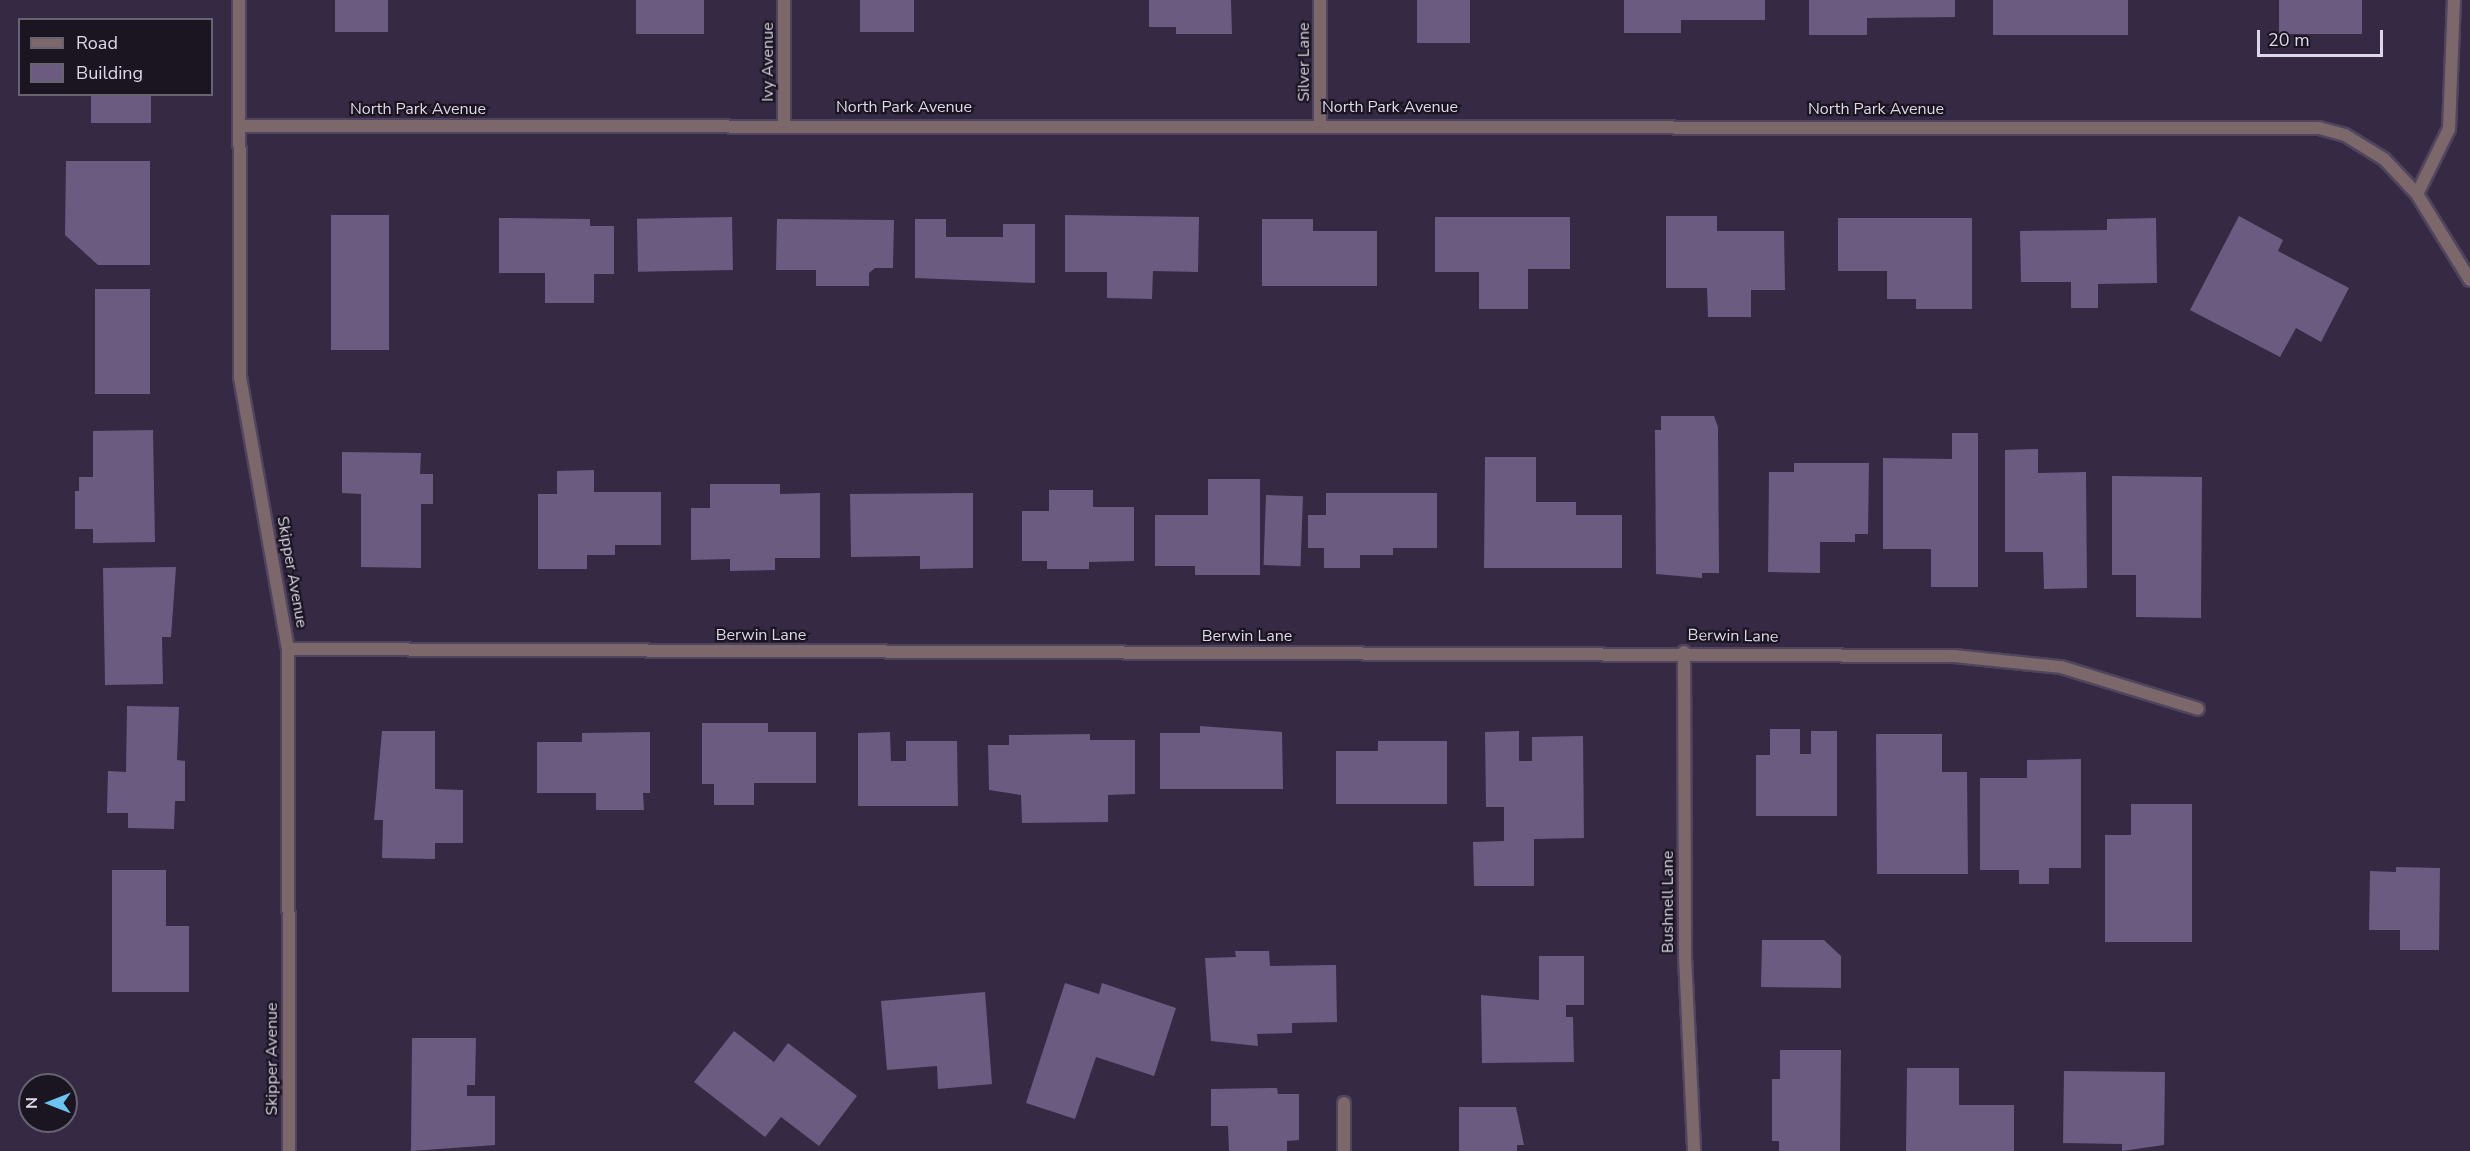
<!DOCTYPE html>
<html>
<head>
<meta charset="utf-8">
<style>
  body { margin:0 }
  #map { position:relative; width:2470px; height:1151px; overflow:hidden; background:#352944; font-family:"Nunito Sans",sans-serif }
  div>[style] { position:absolute }
  .building>* { inset:0; background:#6b5b81; transform-origin:0 0 }
  .roads { filter:drop-shadow(2px 0 #50455e) drop-shadow(-2px 0 #50455e) drop-shadow(0 2px #50455e) drop-shadow(0 -2px #50455e) }
  .minor>* { height:12px; margin:-6px; padding:0 6px; transform-origin:6px; border-radius:6px; background:#7c676b }
  span { translate:-50% -50%; white-space:nowrap; text-align:center; line-height:1.15; -webkit-text-stroke:4.5px #1a1521; paint-order:stroke }
  .street-label { font-size:16px; color:#ded7e9 }
  .legend { position:absolute; left:18px; top:18px; width:195px; height:78px; box-sizing:border-box; background:#1a1521; border:2px solid #686371; margin:0; padding:8px 10px; list-style:none; font-size:18px; color:#ded7e9 }
  .legend li { display:flex; align-items:center; gap:12px; height:30px }
  .legend b { width:30px; border:2px solid #686371 }
  .north { position:absolute; left:18px; top:1073px; width:60px; height:60px; box-sizing:border-box; background:#1a1521; border:2px solid #686371; border-radius:50%; rotate:270deg; font-size:16px; font-weight:700; line-height:24px; text-align:center; color:#ded7e9 }
  .north::after { content:''; display:block; margin:auto; width:21px; height:27px; background:#6cc3f2; clip-path:polygon(50% 0,100% 100%,50% 72%,0 100%) }
  .scale { position:absolute; left:2257px; top:30px; width:126px; height:27px; box-sizing:border-box; border:3px solid #ded7e9; border-top:0; padding-left:8px; font-size:18px; line-height:21px; white-space:nowrap; color:#ded7e9; -webkit-text-stroke:4px #1a1521; paint-order:stroke }
</style>
</head>
<body>
<div id="map">
  <div class="building">
    <div style="left:335px;top:0;width:53px;height:32px"></div>
    <div style="left:636px;top:0;width:68px;height:34px"></div>
    <div style="left:860px;top:0;width:54px;height:32px"></div>
    <div style="clip-path:polygon(1149px 0,1231px 0,1232px 34px,1176px 34px,1176px 27px,1149px 27px)"></div>
    <div style="left:1417px;top:0;width:53px;height:43px"></div>
    <div style="clip-path:polygon(1624px 0,1765px 0,1765px 20px,1681px 20px,1681px 33px,1624px 33px)"></div>
    <div style="clip-path:polygon(1809px 0,1955px 0,1955px 17px,1867px 18px,1867px 35px,1809px 35px)"></div>
    <div style="left:1993px;top:0;width:135px;height:35px"></div>
    <div style="left:2279px;top:0;width:83px;height:34px"></div>
    <div style="left:91px;top:94px;width:60px;height:29px"></div>
    <div style="clip-path:polygon(66px 161px,150px 161px,150px 265px,98px 265px,65px 235px)"></div>
    <div style="left:331px;top:215px;width:58px;height:135px"></div>
    <div style="clip-path:polygon(1065px 215px,1199px 217px,1198px 272px,1153px 271px,1152px 299px,1107px 298px,1107px 272px,1065px 272px)"></div>
    <div style="clip-path:polygon(1666px 216px,1717px 216px,1717px 231px,1784px 231px,1785px 290px,1751px 290px,1751px 317px,1708px 317px,1707px 288px,1666px 288px)"></div>
    <div style="clip-path:polygon(2239px 216px,2283px 240px,2278px 251px,2349px 288px,2321px 342px,2296px 328px,2280px 357px,2190px 310px)"></div>
    <div style="left:732px;top:217px;width:53px;height:95px;rotate:89deg"></div>
    <div style="clip-path:polygon(1435px 217px,1570px 217px,1570px 269px,1528px 269px,1528px 309px,1479px 309px,1479px 272px,1435px 272px)"></div>
    <div style="clip-path:polygon(499px 218px,590px 219px,590px 226px,614px 226px,614px 274px,594px 274px,594px 303px,545px 303px,545px 273px,499px 273px)"></div>
    <div style="clip-path:polygon(1838px 218px,1972px 218px,1972px 309px,1916px 309px,1916px 299px,1887px 299px,1887px 271px,1838px 271px)"></div>
    <div style="clip-path:polygon(2156px 218px,2157px 283px,2098px 284px,2098px 308px,2071px 308px,2071px 282px,2021px 282px,2020px 231px,2107px 230px,2107px 219px)"></div>
    <div style="clip-path:polygon(777px 219px,894px 220px,893px 268px,875px 268px,869px 273px,869px 286px,816px 286px,816px 270px,776px 270px)"></div>
    <div style="clip-path:polygon(915px 219px,946px 219px,946px 237px,1003px 237px,1003px 224px,1035px 224px,1035px 283px,915px 278px)"></div>
    <div style="clip-path:polygon(1262px 219px,1313px 219px,1313px 231px,1377px 231px,1377px 286px,1262px 286px)"></div>
    <div style="left:95px;top:289px;width:55px;height:105px"></div>
    <div style="clip-path:polygon(1661px 416px,1714px 416px,1718px 427px,1719px 573px,1702px 573px,1702px 578px,1656px 574px,1655px 430px,1661px 430px)"></div>
    <div style="clip-path:polygon(153px 430px,155px 542px,93px 543px,93px 529px,75px 529px,75px 491px,79px 491px,79px 477px,93px 477px,93px 431px)"></div>
    <div style="clip-path:polygon(1952px 433px,1978px 433px,1978px 587px,1931px 587px,1931px 549px,1883px 549px,1883px 458px,1952px 459px)"></div>
    <div style="clip-path:polygon(2038px 449px,2038px 473px,2086px 472px,2087px 588px,2044px 589px,2043px 552px,2005px 552px,2005px 450px)"></div>
    <div style="clip-path:polygon(342px 452px,421px 453px,420px 474px,433px 474px,433px 504px,421px 504px,421px 568px,361px 567px,361px 494px,342px 493px)"></div>
    <div style="clip-path:polygon(1485px 457px,1536px 457px,1536px 502px,1576px 502px,1576px 515px,1622px 515px,1622px 568px,1484px 568px)"></div>
    <div style="clip-path:polygon(1794px 463px,1869px 463px,1868px 534px,1855px 534px,1855px 542px,1820px 542px,1820px 573px,1768px 572px,1769px 472px,1794px 472px)"></div>
    <div style="clip-path:polygon(594px 470px,594px 492px,661px 492px,661px 545px,615px 545px,615px 555px,587px 555px,587px 569px,538px 569px,538px 494px,557px 494px,557px 471px)"></div>
    <div style="clip-path:polygon(2112px 476px,2202px 477px,2201px 618px,2136px 617px,2136px 575px,2112px 575px)"></div>
    <div style="clip-path:polygon(1208px 479px,1260px 479px,1260px 575px,1195px 575px,1195px 566px,1155px 566px,1155px 515px,1208px 515px)"></div>
    <div style="clip-path:polygon(710px 484px,780px 484px,780px 494px,820px 493px,820px 558px,775px 558px,775px 570px,730px 571px,730px 559px,691px 560px,691px 508px,710px 508px)"></div>
    <div style="clip-path:polygon(1049px 490px,1093px 490px,1093px 507px,1134px 507px,1134px 561px,1089px 562px,1089px 569px,1047px 569px,1047px 561px,1022px 561px,1022px 511px,1049px 511px)"></div>
    <div style="clip-path:polygon(973px 493px,973px 568px,920px 569px,920px 556px,851px 557px,850px 494px)"></div>
    <div style="clip-path:polygon(1326px 493px,1437px 493px,1437px 548px,1393px 548px,1393px 555px,1360px 555px,1360px 568px,1324px 568px,1324px 548px,1308px 548px,1308px 515px,1326px 515px)"></div>
    <div style="left:1266px;top:495px;width:37px;height:70px;rotate:2deg"></div>
    <div style="clip-path:polygon(176px 567px,171px 637px,162px 637px,163px 684px,105px 685px,103px 568px)"></div>
    <div style="clip-path:polygon(127px 706px,179px 707px,177px 760px,185px 761px,185px 801px,175px 801px,174px 829px,128px 828px,128px 813px,107px 813px,108px 771px,126px 772px)"></div>
    <div style="clip-path:polygon(702px 723px,768px 723px,768px 732px,816px 732px,816px 783px,754px 783px,754px 805px,714px 805px,714px 784px,702px 784px)"></div>
    <div style="clip-path:polygon(1200px 726px,1282px 732px,1283px 789px,1160px 789px,1160px 733px,1200px 733px)"></div>
    <div style="clip-path:polygon(1770px 729px,1800px 729px,1800px 754px,1811px 754px,1811px 731px,1837px 731px,1837px 816px,1756px 816px,1756px 755px,1770px 755px)"></div>
    <div style="clip-path:polygon(382px 731px,435px 731px,435px 789px,463px 790px,463px 843px,435px 843px,435px 859px,382px 858px,383px 820px,374px 820px)"></div>
    <div style="clip-path:polygon(1519px 731px,1519px 761px,1532px 761px,1532px 737px,1583px 736px,1584px 838px,1534px 839px,1534px 886px,1474px 886px,1473px 842px,1504px 841px,1504px 807px,1486px 807px,1485px 732px)"></div>
    <div style="clip-path:polygon(650px 732px,650px 793px,643px 793px,644px 810px,596px 810px,596px 793px,537px 793px,537px 742px,582px 742px,582px 733px)"></div>
    <div style="clip-path:polygon(890px 732px,891px 761px,906px 761px,906px 741px,957px 741px,958px 806px,858px 806px,858px 733px)"></div>
    <div style="clip-path:polygon(1090px 734px,1090px 740px,1135px 740px,1135px 794px,1108px 795px,1108px 822px,1022px 823px,1021px 795px,989px 790px,988px 745px,1009px 745px,1009px 735px)"></div>
    <div style="clip-path:polygon(1876px 734px,1942px 734px,1942px 772px,1967px 772px,1968px 874px,1877px 874px)"></div>
    <div style="clip-path:polygon(1378px 741px,1447px 741px,1447px 804px,1336px 804px,1336px 751px,1378px 751px)"></div>
    <div style="clip-path:polygon(2081px 759px,2081px 868px,2049px 868px,2049px 884px,2019px 884px,2019px 870px,1980px 870px,1980px 778px,2027px 778px,2027px 760px)"></div>
    <div style="clip-path:polygon(2131px 804px,2192px 804px,2192px 942px,2105px 942px,2105px 835px,2131px 835px)"></div>
    <div style="clip-path:polygon(2396px 867px,2440px 868px,2439px 950px,2400px 950px,2400px 930px,2369px 930px,2370px 871px,2396px 872px)"></div>
    <div style="clip-path:polygon(112px 870px,166px 870px,166px 926px,189px 926px,189px 992px,112px 992px)"></div>
    <div style="clip-path:polygon(1762px 940px,1824px 940px,1841px 956px,1841px 988px,1761px 987px)"></div>
    <div style="clip-path:polygon(1235px 951px,1269px 951px,1270px 966px,1336px 965px,1337px 1022px,1292px 1023px,1292px 1033px,1257px 1034px,1258px 1046px,1211px 1041px,1205px 958px,1236px 957px)"></div>
    <div style="clip-path:polygon(1539px 956px,1584px 956px,1584px 1005px,1566px 1005px,1566px 1017px,1573px 1017px,1574px 1062px,1482px 1063px,1481px 995px,1539px 1000px)"></div>
    <div style="clip-path:polygon(1065px 983px,1099px 994px,1102px 983px,1176px 1008px,1154px 1076px,1096px 1057px,1075px 1119px,1026px 1103px)"></div>
    <div style="clip-path:polygon(985px 992px,992px 1084px,938px 1089px,937px 1066px,887px 1070px,881px 1001px)"></div>
    <div style="clip-path:polygon(734px 1031px,774px 1062px,788px 1043px,857px 1096px,819px 1146px,781px 1117px,765px 1137px,694px 1082px)"></div>
    <div style="clip-path:polygon(412px 1038px,476px 1038px,475px 1085px,467px 1085px,467px 1096px,495px 1096px,495px 1145px,411px 1151px)"></div>
    <div style="clip-path:polygon(1780px 1050px,1841px 1050px,1840px 1151px,1779px 1151px,1779px 1141px,1772px 1141px,1772px 1079px,1780px 1079px)"></div>
    <div style="clip-path:polygon(1907px 1068px,1959px 1068px,1959px 1105px,2014px 1105px,2014px 1151px,1906px 1151px)"></div>
    <div style="clip-path:polygon(2064px 1071px,2165px 1072px,2164px 1145px,2122px 1151px,2122px 1144px,2063px 1143px)"></div>
    <div style="clip-path:polygon(1277px 1088px,1278px 1094px,1299px 1094px,1299px 1140px,1287px 1141px,1287px 1151px,1229px 1151px,1228px 1126px,1211px 1126px,1211px 1089px)"></div>
    <div style="clip-path:polygon(1459px 1107px,1516px 1107px,1524px 1145px,1517px 1145px,1517px 1151px,1459px 1151px)"></div>
  </div>
  <div class="roads">
    <div class="minor">
      <div style="left:239px;top:0;width:377px;rotate:89.8deg"></div>
      <div style="left:240px;top:377px;width:276px;rotate:80deg"></div>
      <div style="left:288px;top:649px;width:502px;rotate:89.89deg"></div>
      <div style="left:784px;top:123px;width:123px;rotate:-90deg"></div>
      <div style="left:1320px;top:123px;width:123px;rotate:-90deg"></div>
      <div style="left:239px;top:126px;width:2080px;rotate:0.06deg"></div>
      <div style="left:2319px;top:128px;width:27px;rotate:15deg"></div>
      <div style="left:2345px;top:135px;width:46px;rotate:31.6deg"></div>
      <div style="left:2384px;top:159px;width:48px;rotate:46.7deg"></div>
      <div style="left:2417px;top:194px;width:101px;rotate:58.4deg"></div>
      <div style="left:2417px;top:194px;width:72px;rotate:-63.8deg"></div>
      <div style="left:2449px;top:129px;width:129px;rotate:-87.8deg"></div>
      <div style="left:288px;top:649px;width:1666px;rotate:0.24deg"></div>
      <div style="left:1954px;top:656px;width:108px;rotate:5.9deg"></div>
      <div style="left:2061px;top:667px;width:143px;rotate:17deg"></div>
      <div style="left:1684px;top:652px;width:305px;rotate:89.8deg"></div>
      <div style="left:1685px;top:957px;width:194px;rotate:87.3deg"></div>
      <div style="left:1344px;top:1151px;width:48px;rotate:-90deg"></div>
    </div>
  </div>
  <div class="street-label">
    <span style="left:768px;top:62px;rotate:-90deg">Ivy Avenue</span>
    <span style="left:1304px;top:62px;rotate:-90deg">Silver Lane</span>
    <span style="left:904px;top:107px">North Park Avenue</span>
    <span style="left:1390px;top:107px">North Park Avenue</span>
    <span style="left:418px;top:109px">North Park Avenue</span>
    <span style="left:1876px;top:109px">North Park Avenue</span>
    <span style="left:292px;top:572px;rotate:80deg">Skipper Avenue</span>
    <span style="left:761px;top:635px">Berwin Lane</span>
    <span style="left:1247px;top:636px">Berwin Lane</span>
    <span style="left:1733px;top:636px;rotate:1deg">Berwin Lane</span>
    <span style="left:1668px;top:902px;rotate:-90deg">Bushnell Lane</span>
    <span style="left:272px;top:1059px;rotate:-90deg">Skipper Avenue</span>
  </div>
  <ul class="legend">
  <li><b style="height:8px;background:#7c676b"></b>Road</li>
  <li><b style="height:16px;background:#6b5b81"></b>Building</li>
  </ul>
  <div class="north">N</div>
  <div class="scale">20 m</div>
</div>
</body>
</html>
